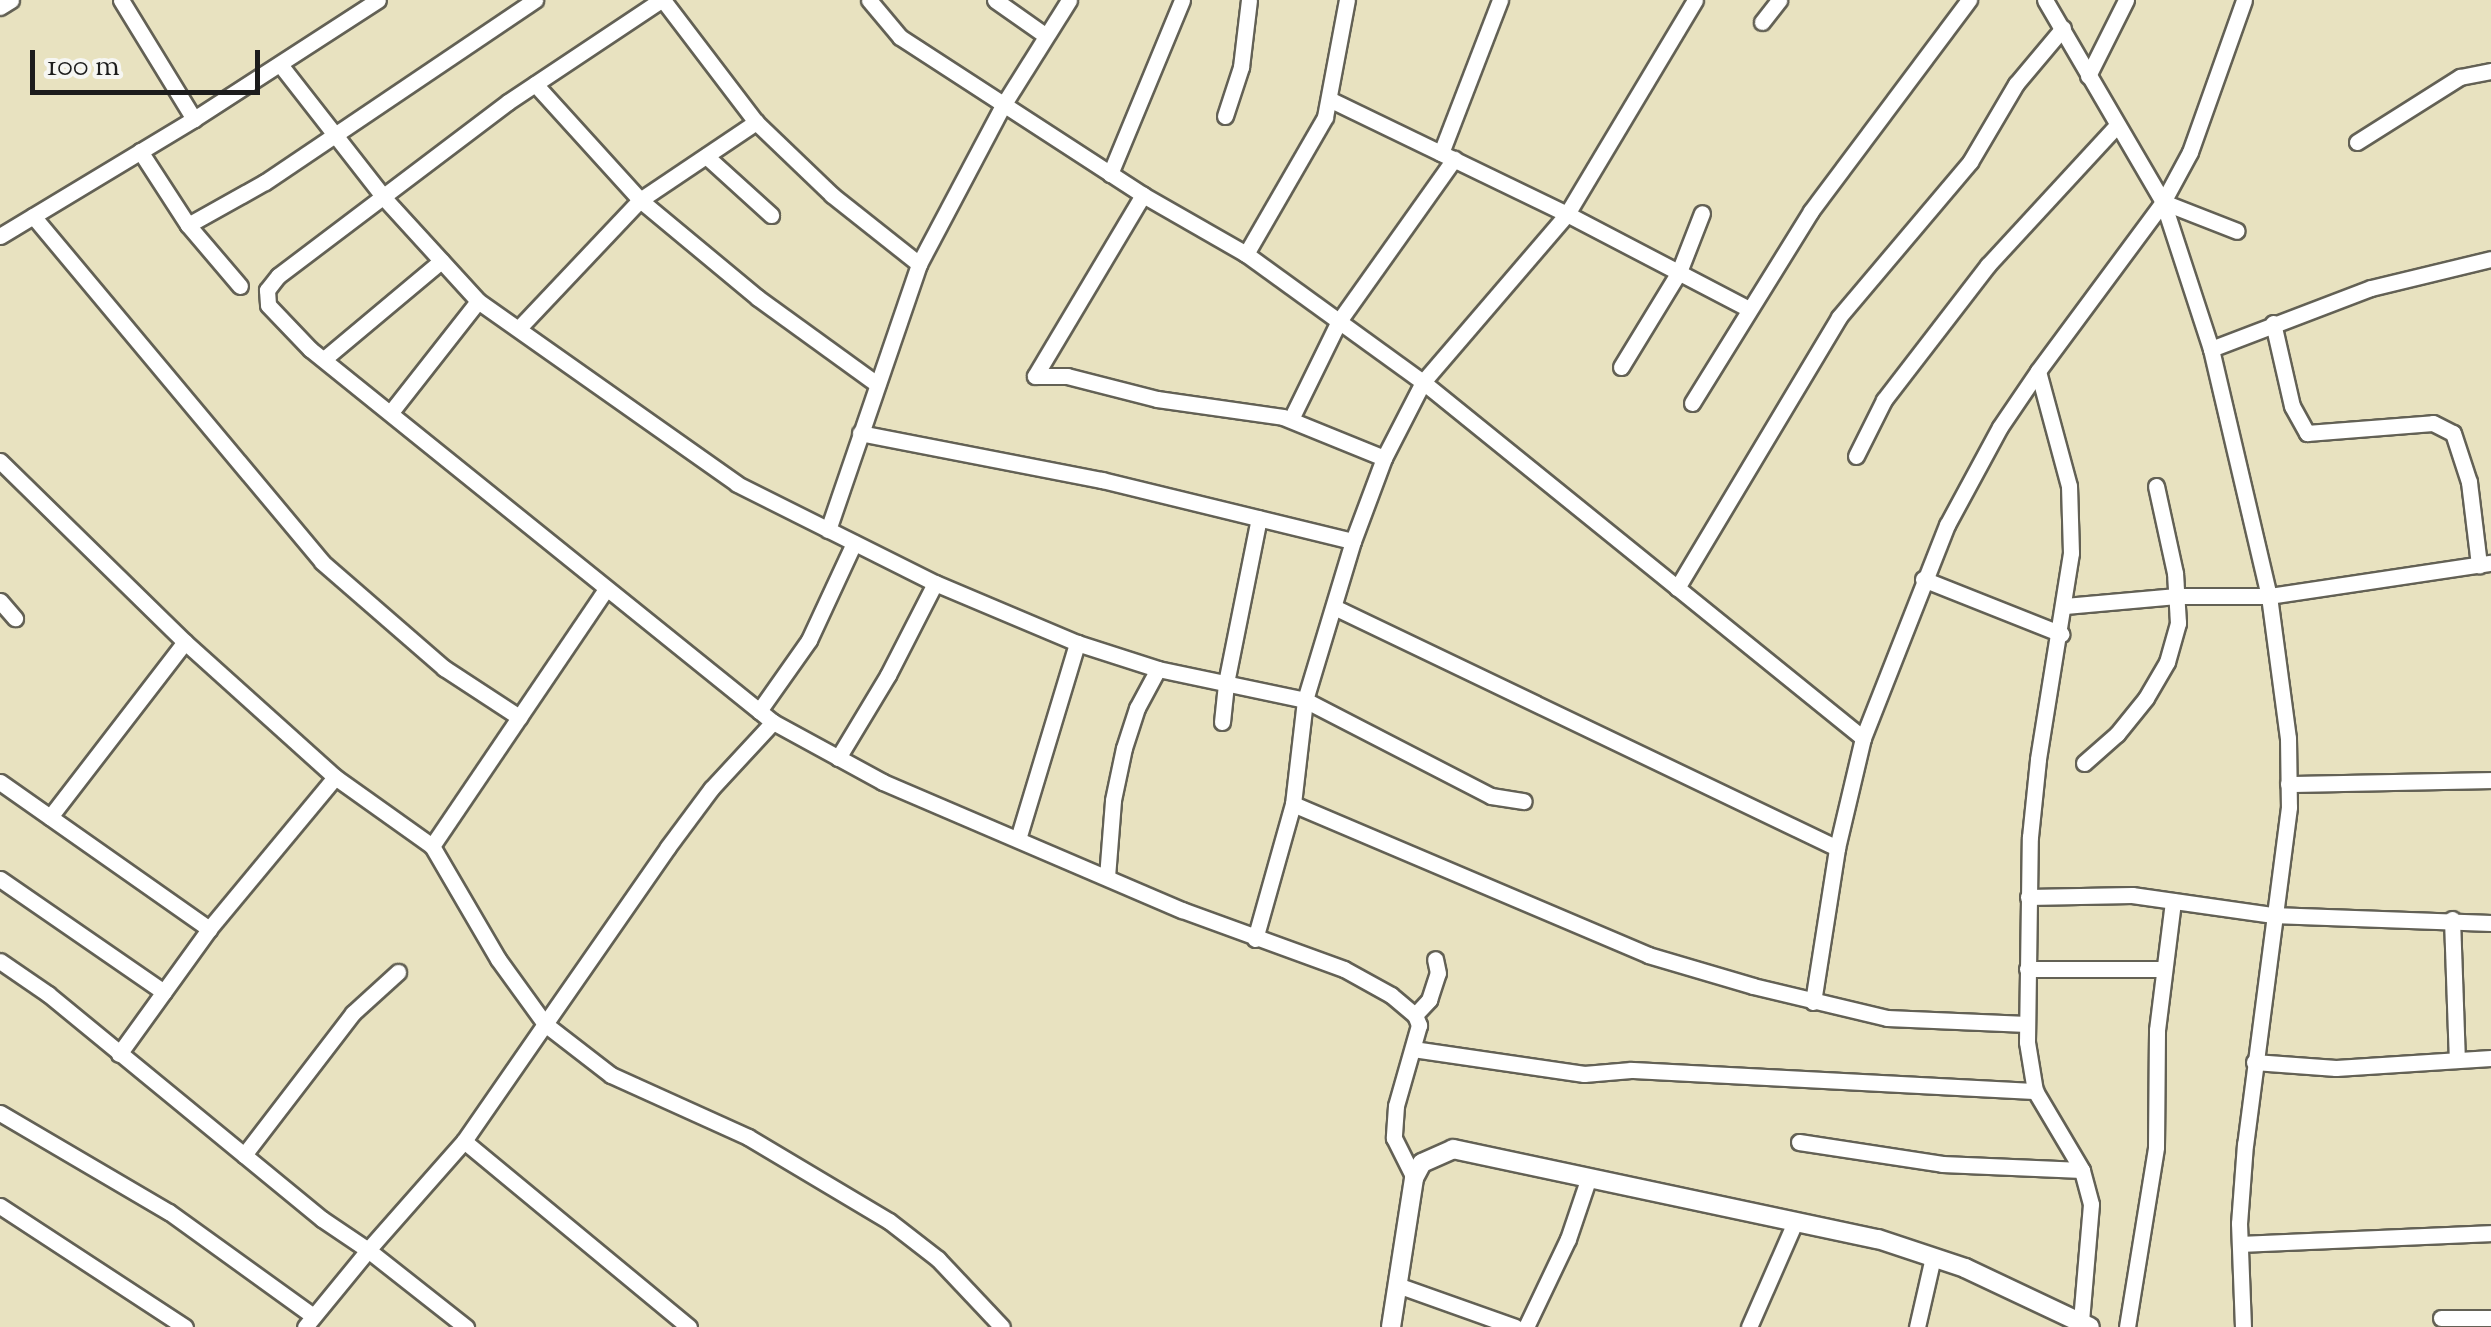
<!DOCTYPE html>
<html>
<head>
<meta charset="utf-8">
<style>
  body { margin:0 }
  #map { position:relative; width:2491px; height:1327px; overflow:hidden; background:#e8e2c0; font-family:"Sorts Mill Goudy",serif }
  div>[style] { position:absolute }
  .roads { filter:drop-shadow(2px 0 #636155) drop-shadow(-2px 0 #636155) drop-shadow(0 2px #636155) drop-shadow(0 -2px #636155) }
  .minor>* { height:15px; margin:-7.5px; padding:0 7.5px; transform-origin:7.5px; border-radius:7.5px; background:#fff }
  .tertiary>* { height:18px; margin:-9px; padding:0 9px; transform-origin:9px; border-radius:9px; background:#fff }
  span { translate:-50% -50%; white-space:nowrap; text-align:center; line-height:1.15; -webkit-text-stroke:8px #f6f6f2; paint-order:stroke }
  .scale { position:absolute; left:30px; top:50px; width:230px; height:45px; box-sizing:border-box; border:5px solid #1c1c1c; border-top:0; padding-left:12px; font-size:30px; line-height:35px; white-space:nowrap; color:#1c1c1c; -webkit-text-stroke:8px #f6f6f2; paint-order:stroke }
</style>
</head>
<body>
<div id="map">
  <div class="roads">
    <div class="minor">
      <div style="left:121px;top:0;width:140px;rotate:58.5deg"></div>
      <div style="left:194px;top:119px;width:219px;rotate:-32.9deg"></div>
      <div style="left:661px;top:0;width:184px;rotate:146.3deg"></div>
      <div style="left:508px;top:102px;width:288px;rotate:142.9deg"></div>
      <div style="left:278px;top:276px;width:18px;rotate:128deg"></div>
      <div style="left:267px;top:290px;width:15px;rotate:86deg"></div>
      <div style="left:268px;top:305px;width:61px;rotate:46.3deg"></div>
      <div style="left:310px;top:349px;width:595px;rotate:38.86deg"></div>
      <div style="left:773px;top:722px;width:125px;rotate:28.6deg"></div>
      <div style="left:883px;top:782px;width:325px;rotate:23.2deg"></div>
      <div style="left:1182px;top:910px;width:172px;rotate:20deg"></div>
      <div style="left:1344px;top:969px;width:54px;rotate:29deg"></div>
      <div style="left:1391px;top:995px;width:31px;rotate:40deg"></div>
      <div style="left:1415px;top:1015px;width:11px;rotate:68deg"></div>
      <div style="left:1419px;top:1025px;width:84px;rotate:105.9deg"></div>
      <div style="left:1396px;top:1106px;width:32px;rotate:94deg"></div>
      <div style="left:1394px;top:1138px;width:45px;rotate:63.4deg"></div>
      <div style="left:663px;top:0;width:153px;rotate:52.7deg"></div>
      <div style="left:756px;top:122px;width:105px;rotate:43.8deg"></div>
      <div style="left:832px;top:195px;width:111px;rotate:38.4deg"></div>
      <div style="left:869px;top:0;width:48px;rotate:50deg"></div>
      <div style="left:900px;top:37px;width:290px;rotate:33deg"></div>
      <div style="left:1143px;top:195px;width:119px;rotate:29.8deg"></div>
      <div style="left:1246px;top:254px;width:218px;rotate:35.9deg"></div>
      <div style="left:1423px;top:382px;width:566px;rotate:38.98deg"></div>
      <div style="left:995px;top:0;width:62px;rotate:35.2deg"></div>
      <div style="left:2045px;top:0;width:234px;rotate:59.7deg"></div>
      <div style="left:2163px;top:202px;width:79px;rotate:21.4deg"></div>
      <div style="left:0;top:7px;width:13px;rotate:-32deg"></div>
      <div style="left:1762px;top:22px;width:28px;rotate:-52deg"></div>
      <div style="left:282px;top:67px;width:167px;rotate:52deg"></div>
      <div style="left:385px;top:199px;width:138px;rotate:47.6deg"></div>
      <div style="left:478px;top:301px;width:317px;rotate:35.2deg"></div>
      <div style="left:737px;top:484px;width:221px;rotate:26.6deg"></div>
      <div style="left:935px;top:583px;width:154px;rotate:22.9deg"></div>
      <div style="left:1077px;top:643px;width:85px;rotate:17.8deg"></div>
      <div style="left:1158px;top:669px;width:150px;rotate:11.9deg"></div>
      <div style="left:1305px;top:700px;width:209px;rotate:27.3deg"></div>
      <div style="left:1491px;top:796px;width:33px;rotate:9deg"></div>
      <div style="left:2088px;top:76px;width:85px;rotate:-63.4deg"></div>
      <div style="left:535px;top:84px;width:156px;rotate:47.8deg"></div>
      <div style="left:640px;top:200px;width:153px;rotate:39.7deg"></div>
      <div style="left:758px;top:298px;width:147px;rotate:35.9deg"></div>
      <div style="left:1331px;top:100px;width:262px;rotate:25.8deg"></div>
      <div style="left:1567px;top:214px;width:205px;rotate:27.6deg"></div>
      <div style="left:1225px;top:116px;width:52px;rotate:-71.9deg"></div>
      <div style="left:1241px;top:67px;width:67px;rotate:-83.2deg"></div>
      <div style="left:2357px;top:142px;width:122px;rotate:-32.3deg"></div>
      <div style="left:2460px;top:77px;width:32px;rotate:-11deg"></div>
      <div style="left:140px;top:151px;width:88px;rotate:57deg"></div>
      <div style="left:188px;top:225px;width:80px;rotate:49.6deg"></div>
      <div style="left:1441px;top:153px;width:164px;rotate:-68.9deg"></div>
      <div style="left:706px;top:156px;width:88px;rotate:42.2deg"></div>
      <div style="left:1110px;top:174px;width:188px;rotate:-67.5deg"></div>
      <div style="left:2163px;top:202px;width:57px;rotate:-61.6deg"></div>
      <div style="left:2190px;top:152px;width:161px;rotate:-70.4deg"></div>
      <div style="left:33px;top:216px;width:451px;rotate:50.1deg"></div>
      <div style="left:322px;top:562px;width:162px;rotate:41deg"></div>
      <div style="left:444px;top:668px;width:90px;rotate:33.2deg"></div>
      <div style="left:188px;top:225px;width:88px;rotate:-29.2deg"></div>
      <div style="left:265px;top:182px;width:326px;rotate:-34deg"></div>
      <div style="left:0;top:236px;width:227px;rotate:-31.1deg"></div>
      <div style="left:1246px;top:254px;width:158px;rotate:-60deg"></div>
      <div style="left:1325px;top:117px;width:119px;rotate:-79.4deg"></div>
      <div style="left:2273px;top:323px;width:85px;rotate:77.1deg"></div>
      <div style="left:2292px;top:406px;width:31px;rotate:61deg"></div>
      <div style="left:2307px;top:433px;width:126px;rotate:-4.5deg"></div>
      <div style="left:2433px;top:423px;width:22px;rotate:27deg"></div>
      <div style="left:2453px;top:433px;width:52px;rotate:71.9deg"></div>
      <div style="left:2469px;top:482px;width:84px;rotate:83.1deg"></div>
      <div style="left:519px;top:328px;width:176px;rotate:-46.6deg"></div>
      <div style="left:640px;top:200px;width:140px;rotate:-33.9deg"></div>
      <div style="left:2211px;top:349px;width:171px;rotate:-20.9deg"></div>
      <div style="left:2371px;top:288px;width:123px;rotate:-13.6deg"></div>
      <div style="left:324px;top:359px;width:153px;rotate:-39.9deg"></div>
      <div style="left:1621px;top:367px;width:111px;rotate:-58.6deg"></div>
      <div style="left:1679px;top:272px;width:63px;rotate:-68.7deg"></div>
      <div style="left:1035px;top:376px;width:32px"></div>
      <div style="left:1067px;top:376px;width:93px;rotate:14.3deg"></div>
      <div style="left:1157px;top:399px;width:127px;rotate:8.1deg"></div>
      <div style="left:1283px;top:417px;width:109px;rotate:22.1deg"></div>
      <div style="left:1035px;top:376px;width:211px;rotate:-59.2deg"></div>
      <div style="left:1692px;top:403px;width:226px;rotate:-58.2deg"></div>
      <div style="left:1811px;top:211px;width:264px;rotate:-53.2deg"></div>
      <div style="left:391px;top:412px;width:141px;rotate:-51.9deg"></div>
      <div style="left:1291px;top:419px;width:109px;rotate:-63.9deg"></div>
      <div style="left:1339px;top:321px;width:199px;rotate:-54.6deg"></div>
      <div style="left:860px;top:433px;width:247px;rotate:11deg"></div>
      <div style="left:1102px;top:480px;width:258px;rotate:13.7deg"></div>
      <div style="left:1856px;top:456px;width:63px;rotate:-63.4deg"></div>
      <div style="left:1884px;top:400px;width:170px;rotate:-52.4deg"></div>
      <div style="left:1988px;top:265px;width:190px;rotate:-47.3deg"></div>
      <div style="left:0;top:461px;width:259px;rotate:44.4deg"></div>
      <div style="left:185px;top:642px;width:202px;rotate:42deg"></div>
      <div style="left:335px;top:777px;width:119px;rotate:35.4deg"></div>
      <div style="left:432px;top:846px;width:131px;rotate:59.7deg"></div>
      <div style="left:498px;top:959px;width:80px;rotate:54.1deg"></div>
      <div style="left:545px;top:1024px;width:142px;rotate:124.7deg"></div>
      <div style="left:464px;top:1141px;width:145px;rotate:131.4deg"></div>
      <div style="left:368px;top:1250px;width:55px;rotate:-146deg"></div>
      <div style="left:322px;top:1219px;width:355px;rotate:-140.6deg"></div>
      <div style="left:48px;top:994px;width:58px;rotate:-145.5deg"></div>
      <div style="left:828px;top:530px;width:281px;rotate:-71.1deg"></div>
      <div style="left:919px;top:264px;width:178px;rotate:-62.1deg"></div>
      <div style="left:1002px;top:107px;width:126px;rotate:-57.9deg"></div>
      <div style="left:1923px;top:579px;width:149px;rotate:21.7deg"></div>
      <div style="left:1677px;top:588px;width:316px;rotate:-59.1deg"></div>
      <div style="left:1839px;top:317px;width:203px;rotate:-49.8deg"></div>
      <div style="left:1970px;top:162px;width:91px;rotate:-59.5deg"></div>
      <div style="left:2016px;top:84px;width:73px;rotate:-50deg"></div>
      <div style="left:0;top:601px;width:23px;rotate:49deg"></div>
      <div style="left:2065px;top:606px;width:112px;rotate:-5.1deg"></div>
      <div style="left:2177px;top:596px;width:92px"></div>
      <div style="left:2269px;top:596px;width:143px;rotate:82.4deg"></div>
      <div style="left:2288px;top:738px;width:69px;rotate:89.2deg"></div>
      <div style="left:2289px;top:807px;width:340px;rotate:97.4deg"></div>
      <div style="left:2245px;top:1144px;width:79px;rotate:94.3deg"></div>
      <div style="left:2239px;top:1223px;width:104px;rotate:87.8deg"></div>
      <div style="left:1334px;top:607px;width:558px;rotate:25.6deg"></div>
      <div style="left:759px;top:711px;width:87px;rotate:-54.8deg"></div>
      <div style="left:809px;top:640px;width:107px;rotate:-65.1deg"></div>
      <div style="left:773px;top:722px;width:91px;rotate:132.8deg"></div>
      <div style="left:711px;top:789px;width:72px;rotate:126.6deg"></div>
      <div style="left:668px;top:847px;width:216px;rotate:124.8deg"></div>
      <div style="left:545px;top:1024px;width:83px;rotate:37.7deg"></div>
      <div style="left:611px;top:1075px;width:150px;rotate:24.3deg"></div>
      <div style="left:748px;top:1137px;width:164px;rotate:30.8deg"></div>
      <div style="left:889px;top:1221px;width:62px;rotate:37.8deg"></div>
      <div style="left:938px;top:1259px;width:93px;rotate:46.7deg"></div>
      <div style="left:1222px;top:722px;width:39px;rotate:-84deg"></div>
      <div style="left:1226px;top:683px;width:168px;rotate:-78.7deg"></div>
      <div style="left:838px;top:758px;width:97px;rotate:-58.9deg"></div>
      <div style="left:888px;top:675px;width:103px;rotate:-62.9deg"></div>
      <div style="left:2084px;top:763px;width:44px;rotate:-41.3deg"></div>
      <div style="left:2117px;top:734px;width:46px;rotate:-51.1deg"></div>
      <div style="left:2146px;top:698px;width:42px;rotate:-59.7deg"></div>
      <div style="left:2167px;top:662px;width:41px;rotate:-74.2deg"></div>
      <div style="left:2178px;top:623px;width:50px;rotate:-93.4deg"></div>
      <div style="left:2175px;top:573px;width:89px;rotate:-102.3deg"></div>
      <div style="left:0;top:782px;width:256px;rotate:35.1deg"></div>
      <div style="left:2288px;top:784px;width:203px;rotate:-1.1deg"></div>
      <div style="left:1293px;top:804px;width:105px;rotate:-83.4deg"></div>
      <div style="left:1305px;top:700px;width:166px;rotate:-73.2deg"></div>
      <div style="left:1353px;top:541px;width:89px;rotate:-69.5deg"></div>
      <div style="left:1384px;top:458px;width:85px;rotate:-62.8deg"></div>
      <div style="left:1423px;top:382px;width:221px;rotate:-49.4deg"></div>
      <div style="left:1567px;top:214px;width:249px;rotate:-59.1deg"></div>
      <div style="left:50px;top:817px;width:221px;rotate:-52.4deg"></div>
      <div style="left:1018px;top:839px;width:205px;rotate:-73.2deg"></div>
      <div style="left:432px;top:846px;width:310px;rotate:-55.9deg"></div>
      <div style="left:1107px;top:877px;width:77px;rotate:-85.5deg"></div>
      <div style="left:1113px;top:800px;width:53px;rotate:-78.1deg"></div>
      <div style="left:1124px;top:748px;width:42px;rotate:-72deg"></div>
      <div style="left:1137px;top:708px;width:44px;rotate:-61.7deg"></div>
      <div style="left:0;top:879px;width:199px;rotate:34.6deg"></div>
      <div style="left:2028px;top:897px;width:104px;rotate:-1.1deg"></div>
      <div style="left:2132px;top:895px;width:141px;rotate:8.1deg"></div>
      <div style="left:2272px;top:915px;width:219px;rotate:2.1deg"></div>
      <div style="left:2452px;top:919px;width:141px;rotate:88deg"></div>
      <div style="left:1255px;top:939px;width:140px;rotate:-74.3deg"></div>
      <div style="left:1293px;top:804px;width:386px;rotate:23deg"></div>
      <div style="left:1648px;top:955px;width:109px;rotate:16.4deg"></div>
      <div style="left:1753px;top:986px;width:138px;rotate:13.4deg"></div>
      <div style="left:1887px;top:1018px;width:140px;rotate:2.5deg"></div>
      <div style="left:2027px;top:969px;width:137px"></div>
      <div style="left:1813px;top:1002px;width:156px;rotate:-81.1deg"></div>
      <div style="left:1837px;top:848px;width:113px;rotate:-76.7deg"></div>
      <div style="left:1863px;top:738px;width:229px;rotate:-68.5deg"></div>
      <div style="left:1947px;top:525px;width:111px;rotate:-61.6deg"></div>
      <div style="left:2000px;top:427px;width:68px;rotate:-55.8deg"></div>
      <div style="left:1415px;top:1015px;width:21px;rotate:-47deg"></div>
      <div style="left:1429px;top:1000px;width:28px;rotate:-72deg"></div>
      <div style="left:1438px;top:973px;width:14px;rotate:-102deg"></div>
      <div style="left:1413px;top:1049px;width:173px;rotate:8.3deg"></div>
      <div style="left:1584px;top:1074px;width:47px;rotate:-4.9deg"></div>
      <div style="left:1631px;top:1070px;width:405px;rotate:3deg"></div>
      <div style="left:119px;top:1054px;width:154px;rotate:-54.2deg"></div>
      <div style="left:209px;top:929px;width:197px;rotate:-50.3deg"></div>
      <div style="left:2254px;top:1062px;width:82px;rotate:4.2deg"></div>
      <div style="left:2336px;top:1068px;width:155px;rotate:-3.7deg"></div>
      <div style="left:0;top:1113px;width:196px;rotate:30.4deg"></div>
      <div style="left:169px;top:1212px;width:178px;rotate:35.8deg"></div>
      <div style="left:464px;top:1141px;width:292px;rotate:39.6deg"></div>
      <div style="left:1799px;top:1142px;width:145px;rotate:8.7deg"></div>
      <div style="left:1942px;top:1164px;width:140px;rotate:2.5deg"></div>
      <div style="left:244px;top:1155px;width:179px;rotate:-52.5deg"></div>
      <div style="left:353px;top:1013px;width:61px;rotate:-42.3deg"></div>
      <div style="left:0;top:1206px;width:221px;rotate:33.2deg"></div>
      <div style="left:2241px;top:1244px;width:250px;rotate:-2.5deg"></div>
      <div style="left:1400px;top:1286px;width:122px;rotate:19.6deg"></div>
      <div style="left:2441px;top:1318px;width:50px"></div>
      <div style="left:2081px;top:1321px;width:117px;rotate:-85.1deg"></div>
      <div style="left:2091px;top:1204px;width:35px;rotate:-105deg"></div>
      <div style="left:2082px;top:1170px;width:92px;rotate:-120.7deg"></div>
      <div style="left:2035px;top:1091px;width:50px;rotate:-99.3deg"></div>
      <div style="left:2027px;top:1042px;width:205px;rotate:-89.2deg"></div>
      <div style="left:2030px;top:837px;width:78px;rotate:-84.1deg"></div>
      <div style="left:2038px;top:759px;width:209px;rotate:-80.9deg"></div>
      <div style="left:2071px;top:553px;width:67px;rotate:-91.7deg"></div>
      <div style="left:2069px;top:486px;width:119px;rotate:-105.1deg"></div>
      <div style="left:2038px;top:371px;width:210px;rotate:-53.5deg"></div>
      <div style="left:2163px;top:202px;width:155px;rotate:71.9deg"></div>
      <div style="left:2211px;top:349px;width:254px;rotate:76.8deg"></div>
      <div style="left:2269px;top:596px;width:224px;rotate:-8.5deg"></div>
      <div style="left:305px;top:1327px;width:99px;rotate:-50.7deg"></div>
      <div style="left:368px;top:1250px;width:125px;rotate:38.2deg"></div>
      <div style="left:1526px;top:1327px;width:98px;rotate:-64.5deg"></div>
      <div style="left:1568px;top:1239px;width:65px;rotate:-71.3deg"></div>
      <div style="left:1749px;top:1327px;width:115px;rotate:-66.3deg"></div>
      <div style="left:1917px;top:1327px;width:72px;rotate:-77.1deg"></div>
      <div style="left:2127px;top:1327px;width:182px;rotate:-80.8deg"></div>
      <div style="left:2156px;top:1147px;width:117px;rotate:-89.5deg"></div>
      <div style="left:2157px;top:1030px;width:130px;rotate:-82.9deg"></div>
    </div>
    <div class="tertiary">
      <div style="left:1391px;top:1327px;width:151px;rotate:-81.2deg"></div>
      <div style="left:1414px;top:1178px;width:17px;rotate:-62deg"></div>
      <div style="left:1422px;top:1163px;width:34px;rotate:-24deg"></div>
      <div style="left:1453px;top:1149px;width:434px;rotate:12deg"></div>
      <div style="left:1878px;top:1239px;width:92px;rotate:18.4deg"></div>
      <div style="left:1965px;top:1268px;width:138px;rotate:25.3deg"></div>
    </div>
  </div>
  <div class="scale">100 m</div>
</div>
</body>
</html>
